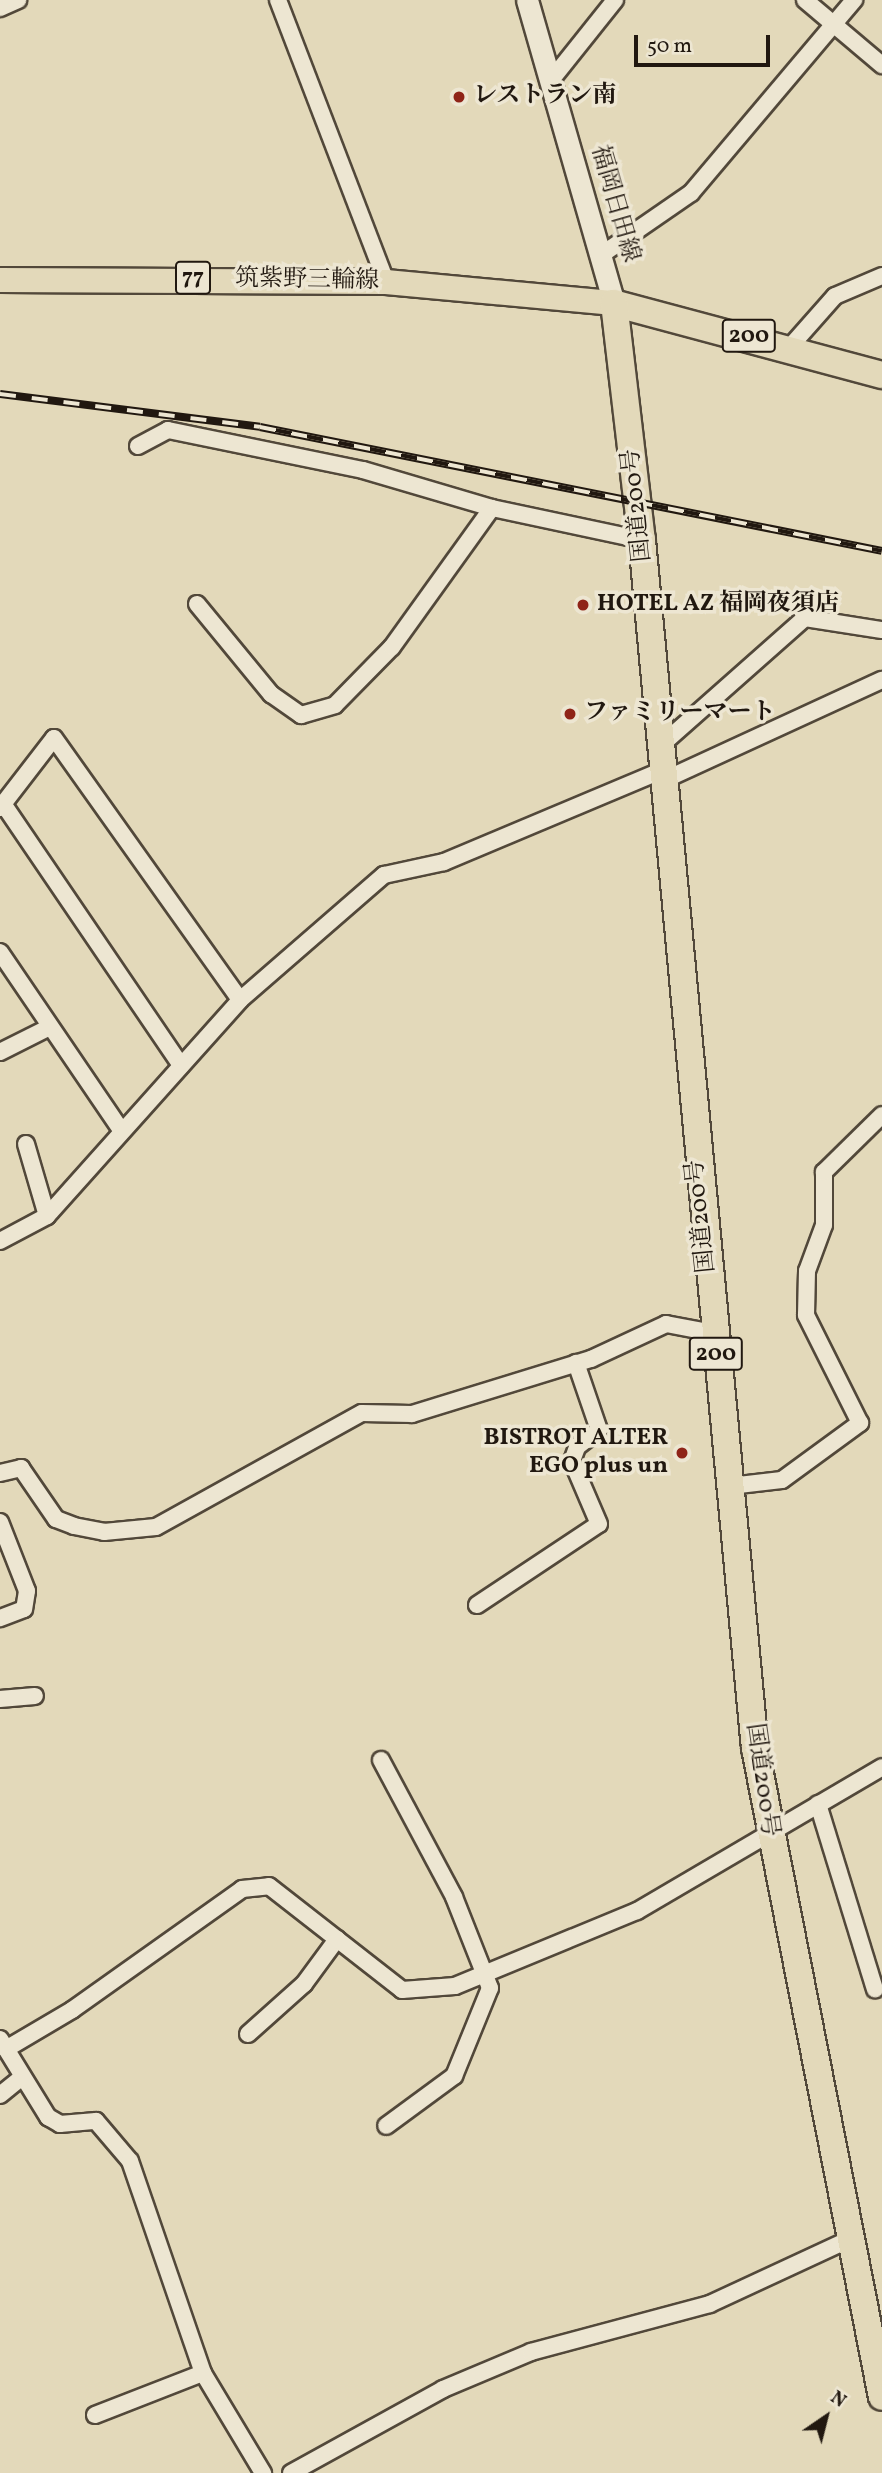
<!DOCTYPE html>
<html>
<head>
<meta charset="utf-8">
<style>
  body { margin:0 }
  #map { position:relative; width:882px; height:2473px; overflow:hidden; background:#e3d9ba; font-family:Vollkorn,"Noto Serif JP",serif }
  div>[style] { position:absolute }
  .roads { filter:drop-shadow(2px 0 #52483a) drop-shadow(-2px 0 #52483a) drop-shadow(0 2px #52483a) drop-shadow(0 -2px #52483a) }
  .minor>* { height:16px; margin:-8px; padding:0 8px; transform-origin:8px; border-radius:8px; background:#ede6d2 }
  .secondary>* { height:21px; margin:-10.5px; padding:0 10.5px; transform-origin:10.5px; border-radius:10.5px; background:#ede6d2 }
  .primary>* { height:24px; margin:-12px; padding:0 12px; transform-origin:12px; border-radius:12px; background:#e3d9ba }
  .trunk>* { height:26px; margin:-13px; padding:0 13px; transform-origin:13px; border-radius:13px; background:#e3d9ba }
  .rail>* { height:8px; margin-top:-4px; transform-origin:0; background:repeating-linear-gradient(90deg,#ede6d2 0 16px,#211810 0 32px); box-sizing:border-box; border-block:2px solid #211810 }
  .dots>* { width:19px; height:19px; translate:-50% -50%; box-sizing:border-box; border:4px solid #ede6d2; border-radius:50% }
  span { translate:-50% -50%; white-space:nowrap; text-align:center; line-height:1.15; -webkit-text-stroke:7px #ede6d2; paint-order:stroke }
  .shield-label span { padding:2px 5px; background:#ede6d2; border:2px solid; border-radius:5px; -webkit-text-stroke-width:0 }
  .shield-label { font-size:23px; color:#211810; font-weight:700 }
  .poi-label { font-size:24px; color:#211810; font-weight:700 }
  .left { translate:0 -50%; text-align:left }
  .right { translate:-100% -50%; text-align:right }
  .street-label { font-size:24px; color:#211810 }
  .north { position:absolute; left:791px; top:2382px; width:70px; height:70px; -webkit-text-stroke:5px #ede6d2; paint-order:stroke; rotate:35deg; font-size:19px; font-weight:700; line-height:28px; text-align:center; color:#211810 }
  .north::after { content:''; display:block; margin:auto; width:24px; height:32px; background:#211810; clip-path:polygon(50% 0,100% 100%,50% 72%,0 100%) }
  .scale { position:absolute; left:634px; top:35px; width:136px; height:32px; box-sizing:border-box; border:4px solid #211810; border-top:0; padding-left:9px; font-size:21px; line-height:24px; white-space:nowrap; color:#211810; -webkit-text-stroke:5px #ede6d2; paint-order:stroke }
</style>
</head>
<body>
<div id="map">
  <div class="roads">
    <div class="minor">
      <div style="left:278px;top:0;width:302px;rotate:69deg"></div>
      <div style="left:805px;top:0;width:101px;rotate:40.2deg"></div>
      <div style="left:0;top:8px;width:20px;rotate:-24deg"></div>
      <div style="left:552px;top:79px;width:101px;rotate:-51.4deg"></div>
      <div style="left:601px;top:255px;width:109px;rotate:-34.6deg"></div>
      <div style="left:691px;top:193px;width:253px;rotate:-49.8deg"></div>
      <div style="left:789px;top:348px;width:69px;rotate:-48.5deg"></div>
      <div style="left:835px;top:296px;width:51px;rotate:-23.1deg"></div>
      <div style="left:138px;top:446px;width:34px;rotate:-28deg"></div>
      <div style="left:168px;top:430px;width:199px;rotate:11.6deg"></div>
      <div style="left:363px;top:470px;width:134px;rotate:16.4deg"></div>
      <div style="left:492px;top:508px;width:153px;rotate:12deg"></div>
      <div style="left:197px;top:604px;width:117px;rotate:50.6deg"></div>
      <div style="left:271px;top:694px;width:37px;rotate:35deg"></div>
      <div style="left:301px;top:715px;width:35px;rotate:-16deg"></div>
      <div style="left:335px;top:705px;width:81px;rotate:-45.5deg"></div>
      <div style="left:392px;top:647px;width:171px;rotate:-54.3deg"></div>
      <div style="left:659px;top:747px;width:195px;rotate:-41.5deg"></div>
      <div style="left:805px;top:618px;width:78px;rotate:8.9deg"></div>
      <div style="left:662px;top:781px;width:242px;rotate:-24.7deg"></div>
      <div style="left:4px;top:805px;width:315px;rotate:55.8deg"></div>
      <div style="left:0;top:808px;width:88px;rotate:-52.4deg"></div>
      <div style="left:54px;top:738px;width:321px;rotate:54.6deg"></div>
      <div style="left:0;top:952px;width:215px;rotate:55.8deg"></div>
      <div style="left:0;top:1052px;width:56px;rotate:-26.6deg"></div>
      <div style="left:26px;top:1144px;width:75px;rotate:73.7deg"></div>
      <div style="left:0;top:1241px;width:53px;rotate:-28deg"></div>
      <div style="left:47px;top:1216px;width:290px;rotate:-48.2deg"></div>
      <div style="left:240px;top:1000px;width:191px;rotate:-41deg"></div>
      <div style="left:384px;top:875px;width:61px;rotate:-12.2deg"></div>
      <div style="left:444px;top:862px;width:235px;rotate:-22.8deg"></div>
      <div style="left:0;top:1473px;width:22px;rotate:-13deg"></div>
      <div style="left:21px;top:1468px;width:62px;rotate:55.5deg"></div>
      <div style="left:56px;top:1519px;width:19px;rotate:21deg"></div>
      <div style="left:74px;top:1526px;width:31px;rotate:11deg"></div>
      <div style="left:104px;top:1532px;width:52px;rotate:-5.5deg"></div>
      <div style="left:156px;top:1527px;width:235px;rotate:-29deg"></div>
      <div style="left:362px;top:1413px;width:50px;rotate:1.1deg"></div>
      <div style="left:412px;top:1414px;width:187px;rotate:-17.1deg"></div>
      <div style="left:591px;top:1359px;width:83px;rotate:-25deg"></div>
      <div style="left:666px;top:1324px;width:49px;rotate:10.6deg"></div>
      <div style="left:730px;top:1486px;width:52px;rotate:-6.6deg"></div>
      <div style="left:782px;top:1480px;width:97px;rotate:-36.2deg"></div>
      <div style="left:860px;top:1423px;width:121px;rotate:-116.6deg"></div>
      <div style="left:806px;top:1315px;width:44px;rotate:-88.7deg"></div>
      <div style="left:807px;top:1271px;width:49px;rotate:-69.7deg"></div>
      <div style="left:824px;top:1225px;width:53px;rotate:-90deg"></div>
      <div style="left:824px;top:1172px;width:81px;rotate:-44.5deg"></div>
      <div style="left:0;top:1522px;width:74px;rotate:68.6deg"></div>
      <div style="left:27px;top:1591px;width:18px;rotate:99deg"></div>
      <div style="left:24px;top:1609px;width:26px;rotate:159deg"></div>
      <div style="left:477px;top:1605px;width:146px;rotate:-33.6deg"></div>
      <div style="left:599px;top:1524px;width:69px;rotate:-113.2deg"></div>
      <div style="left:572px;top:1461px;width:15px;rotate:-70deg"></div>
      <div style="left:577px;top:1447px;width:28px;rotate:-38deg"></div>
      <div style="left:599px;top:1430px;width:71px;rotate:-108.9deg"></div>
      <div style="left:0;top:1699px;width:35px;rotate:-5deg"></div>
      <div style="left:381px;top:1760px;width:155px;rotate:61.9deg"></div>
      <div style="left:454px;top:1897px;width:98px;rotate:68.4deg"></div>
      <div style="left:490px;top:1988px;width:95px;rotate:112.2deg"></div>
      <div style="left:454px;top:2076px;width:84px;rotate:143.7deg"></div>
      <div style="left:818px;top:1804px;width:194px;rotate:72.9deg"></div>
      <div style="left:248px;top:2034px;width:75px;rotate:-41.8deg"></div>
      <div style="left:304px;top:1984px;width:56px;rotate:-53.7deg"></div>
      <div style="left:0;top:2039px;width:92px;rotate:58.4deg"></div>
      <div style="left:48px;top:2117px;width:14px;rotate:30deg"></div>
      <div style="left:60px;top:2124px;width:36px;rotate:-5deg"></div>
      <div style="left:96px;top:2121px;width:52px;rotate:49.6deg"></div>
      <div style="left:130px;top:2161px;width:224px;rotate:71deg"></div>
      <div style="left:203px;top:2373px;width:117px;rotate:59deg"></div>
      <div style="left:6px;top:2049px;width:77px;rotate:-30.6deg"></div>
      <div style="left:72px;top:2010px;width:209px;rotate:-35.4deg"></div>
      <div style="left:242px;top:1889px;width:27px;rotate:-6deg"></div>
      <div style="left:269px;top:1886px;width:169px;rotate:38deg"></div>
      <div style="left:402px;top:1990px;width:53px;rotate:-4.3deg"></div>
      <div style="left:455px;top:1986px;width:197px;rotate:-22.4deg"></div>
      <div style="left:637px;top:1911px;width:284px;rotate:-30.4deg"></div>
      <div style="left:0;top:2095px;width:28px;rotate:-39deg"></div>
      <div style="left:95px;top:2415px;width:116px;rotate:-21.3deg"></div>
      <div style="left:291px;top:2473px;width:174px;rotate:-28.9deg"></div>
      <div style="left:443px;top:2389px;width:95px;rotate:-22.8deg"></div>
      <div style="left:531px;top:2352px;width:185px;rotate:-15deg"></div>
      <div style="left:710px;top:2304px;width:154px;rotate:-24.9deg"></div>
    </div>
    <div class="secondary">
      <div style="left:527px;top:0;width:315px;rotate:74deg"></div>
    </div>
    <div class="primary">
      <div style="left:0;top:280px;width:386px;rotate:0.3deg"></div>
      <div style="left:386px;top:282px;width:229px;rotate:5.3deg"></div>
    </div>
    <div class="trunk">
      <div style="left:882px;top:375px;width:278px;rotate:-165deg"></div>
      <div style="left:614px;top:303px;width:239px;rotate:83.3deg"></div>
      <div style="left:642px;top:540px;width:1213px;rotate:84.66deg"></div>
      <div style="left:755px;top:1748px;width:661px;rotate:78.93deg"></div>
    </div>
  </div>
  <div class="rail">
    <div style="left:0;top:394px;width:262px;rotate:7.2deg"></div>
    <div style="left:260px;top:427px;width:634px;rotate:11.27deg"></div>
  </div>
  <div class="dots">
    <div style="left:459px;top:97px;background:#8f2418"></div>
    <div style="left:583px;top:605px;background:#8f2418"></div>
    <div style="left:570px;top:714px;background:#8f2418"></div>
    <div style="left:682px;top:1453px;background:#8f2418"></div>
  </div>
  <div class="shield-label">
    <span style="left:193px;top:278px">77</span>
    <span style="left:749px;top:336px">200</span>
    <span style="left:716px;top:1354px">200</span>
  </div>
  <div class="poi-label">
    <span class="left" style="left:473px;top:97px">レストラン南</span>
    <span class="left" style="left:597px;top:605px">HOTEL AZ 福岡夜須店</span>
    <span class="left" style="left:584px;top:714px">ファミリーマート</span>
    <span class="right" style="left:668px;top:1453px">BISTROT ALTER<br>EGO plus un</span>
  </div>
  <div class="street-label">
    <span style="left:614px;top:204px;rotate:74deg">福岡日田線</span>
    <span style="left:307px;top:281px;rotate:1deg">筑紫野三輪線</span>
    <span style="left:638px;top:505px;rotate:-96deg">国道200号</span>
    <span style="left:702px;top:1216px;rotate:-96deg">国道200号</span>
    <span style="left:761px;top:1780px;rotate:82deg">国道200号</span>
  </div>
  <div class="north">N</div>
  <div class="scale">50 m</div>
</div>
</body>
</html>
